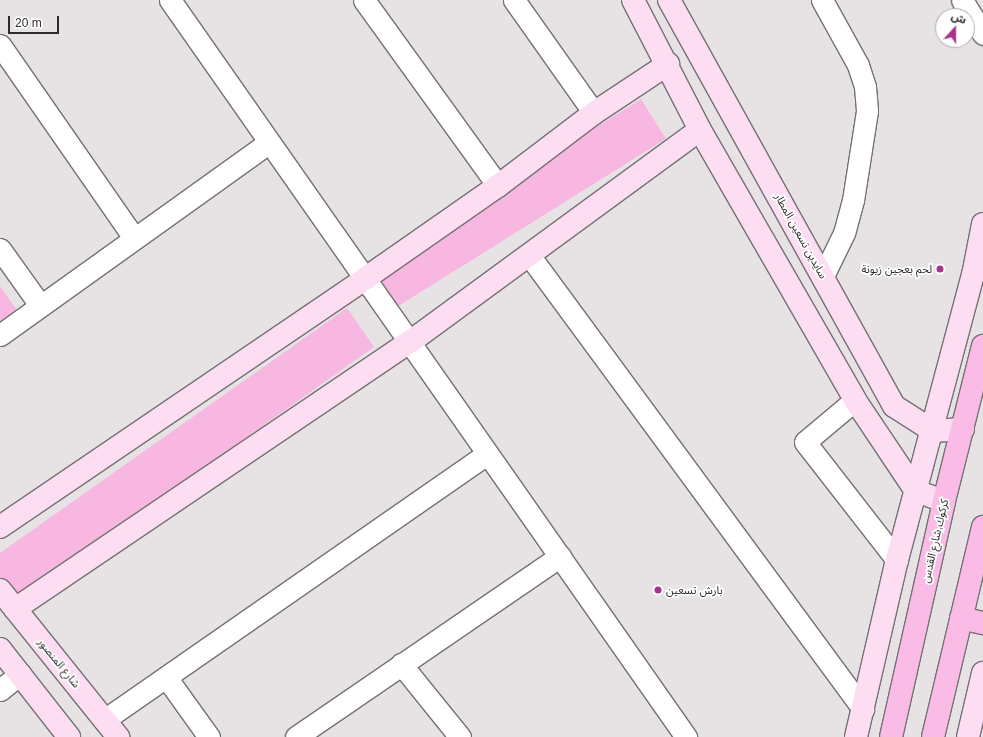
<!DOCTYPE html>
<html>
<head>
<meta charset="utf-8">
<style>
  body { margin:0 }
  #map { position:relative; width:983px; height:737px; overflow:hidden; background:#e7e3e5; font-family:Arial,"Noto Sans Arabic",sans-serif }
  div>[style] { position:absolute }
  .green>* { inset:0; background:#f7b7e0; transform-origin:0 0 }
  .roads { filter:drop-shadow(1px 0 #747173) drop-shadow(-1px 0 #747173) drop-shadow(0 1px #747173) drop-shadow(0 -1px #747173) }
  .street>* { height:21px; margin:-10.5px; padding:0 10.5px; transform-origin:10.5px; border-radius:10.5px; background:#fff }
  .secondary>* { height:22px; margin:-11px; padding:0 11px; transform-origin:11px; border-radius:11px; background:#fcddf2 }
  .primary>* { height:22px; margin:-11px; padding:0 11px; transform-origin:11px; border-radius:11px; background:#fabce6 }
  .dots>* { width:11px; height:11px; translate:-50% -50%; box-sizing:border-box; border:2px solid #fff; border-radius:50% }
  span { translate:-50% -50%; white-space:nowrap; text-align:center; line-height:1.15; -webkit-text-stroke:3.5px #fff; paint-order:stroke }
  .street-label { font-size:11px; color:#2c2b2b }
  .poi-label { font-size:11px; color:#2c2b2b }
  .right { translate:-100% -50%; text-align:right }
  .left { translate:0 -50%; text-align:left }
  .north { position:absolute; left:935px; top:8px; width:40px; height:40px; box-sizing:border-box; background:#fff; border:1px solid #abaaaa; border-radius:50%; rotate:21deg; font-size:11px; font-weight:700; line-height:16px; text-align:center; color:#2c2b2b }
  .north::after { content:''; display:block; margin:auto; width:14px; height:18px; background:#a9338a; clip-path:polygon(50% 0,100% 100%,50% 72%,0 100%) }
  .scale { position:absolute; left:8px; top:16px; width:51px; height:18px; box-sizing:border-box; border:2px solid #2c2b2b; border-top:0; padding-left:5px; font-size:12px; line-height:14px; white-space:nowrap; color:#2c2b2b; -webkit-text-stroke:3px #fff; paint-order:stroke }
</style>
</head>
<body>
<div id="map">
  <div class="green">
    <div style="left:641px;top:99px;width:47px;height:318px;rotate:58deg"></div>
    <div style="clip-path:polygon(0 286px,19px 313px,0 327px)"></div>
    <div style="clip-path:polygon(347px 308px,374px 347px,5px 608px,0 601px,0 553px)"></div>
  </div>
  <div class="roads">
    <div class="street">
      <div style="left:170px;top:0;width:900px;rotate:55deg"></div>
      <div style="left:364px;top:0;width:229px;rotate:54.2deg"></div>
      <div style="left:514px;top:0;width:138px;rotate:54.7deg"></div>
      <div style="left:822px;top:0;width:74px;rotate:61deg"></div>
      <div style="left:858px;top:65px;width:23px;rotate:72deg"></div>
      <div style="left:865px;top:87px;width:24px;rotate:85deg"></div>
      <div style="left:867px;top:111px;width:90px;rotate:98.9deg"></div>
      <div style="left:853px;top:200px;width:34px;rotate:105deg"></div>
      <div style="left:844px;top:233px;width:48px;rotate:116deg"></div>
      <div style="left:962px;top:0;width:40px;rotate:58deg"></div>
      <div style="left:0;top:45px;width:235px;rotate:55.2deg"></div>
      <div style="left:0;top:249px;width:69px;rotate:54.5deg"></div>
      <div style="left:529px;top:255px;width:564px;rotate:53.66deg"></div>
      <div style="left:0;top:335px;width:330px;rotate:-35.6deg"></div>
      <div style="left:855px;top:400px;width:65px;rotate:140deg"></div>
      <div style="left:805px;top:442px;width:150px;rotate:52.1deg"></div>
      <div style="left:401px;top:664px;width:94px;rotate:51.1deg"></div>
      <div style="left:166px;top:677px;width:74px;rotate:54.4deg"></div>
      <div style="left:0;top:690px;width:26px;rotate:-39deg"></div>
      <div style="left:104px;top:720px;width:466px;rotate:-34.8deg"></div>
      <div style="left:296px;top:737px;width:320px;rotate:-34.4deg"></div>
    </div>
    <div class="secondary">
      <div style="left:633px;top:0;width:146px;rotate:62.7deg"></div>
      <div style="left:700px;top:130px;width:311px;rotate:60.1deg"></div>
      <div style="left:855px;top:400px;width:110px;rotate:56.2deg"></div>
      <div style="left:916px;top:491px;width:30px;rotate:20deg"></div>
      <div style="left:669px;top:0;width:464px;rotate:61deg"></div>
      <div style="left:894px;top:406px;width:46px;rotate:32.7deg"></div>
      <div style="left:933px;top:431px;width:30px;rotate:-4deg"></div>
      <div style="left:0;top:527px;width:443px;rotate:-34.2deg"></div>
      <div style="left:366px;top:278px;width:161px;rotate:-34.9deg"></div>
      <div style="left:498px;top:186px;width:121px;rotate:-37.2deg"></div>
      <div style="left:594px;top:113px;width:89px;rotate:-33.5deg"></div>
      <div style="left:0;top:590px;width:189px;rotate:51.2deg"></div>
      <div style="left:15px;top:609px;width:477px;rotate:-34.1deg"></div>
      <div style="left:410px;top:342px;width:359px;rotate:-36.2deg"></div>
      <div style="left:0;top:649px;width:112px;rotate:51.9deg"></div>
      <div style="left:856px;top:737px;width:182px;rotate:-77deg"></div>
      <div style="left:897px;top:560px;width:295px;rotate:-75.1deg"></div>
      <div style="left:973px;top:275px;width:52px;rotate:-78.9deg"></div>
      <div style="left:968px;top:737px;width:66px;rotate:-76.8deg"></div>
    </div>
    <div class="primary">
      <div style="left:961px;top:618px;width:23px;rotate:13deg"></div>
      <div style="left:891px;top:737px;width:242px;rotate:-77.3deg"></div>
      <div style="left:944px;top:501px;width:160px;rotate:-75.9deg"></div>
      <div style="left:933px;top:737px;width:216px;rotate:-76.6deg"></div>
    </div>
  </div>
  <div class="dots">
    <div style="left:940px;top:269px;background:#a9338a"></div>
    <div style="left:658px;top:590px;background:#a9338a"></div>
  </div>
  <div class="street-label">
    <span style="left:801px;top:236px;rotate:61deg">سايدين تسعين المطار</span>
    <span style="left:935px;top:541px;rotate:-77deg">كركوك,شارع القدس</span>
    <span style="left:59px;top:663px;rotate:51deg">شارع المنصور</span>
  </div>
  <div class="poi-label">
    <span class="right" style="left:932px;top:269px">لحم بعجين زيونة</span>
    <span class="left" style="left:666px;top:590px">بارش تسعين</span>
  </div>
  <div class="north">ش</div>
  <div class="scale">20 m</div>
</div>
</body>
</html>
